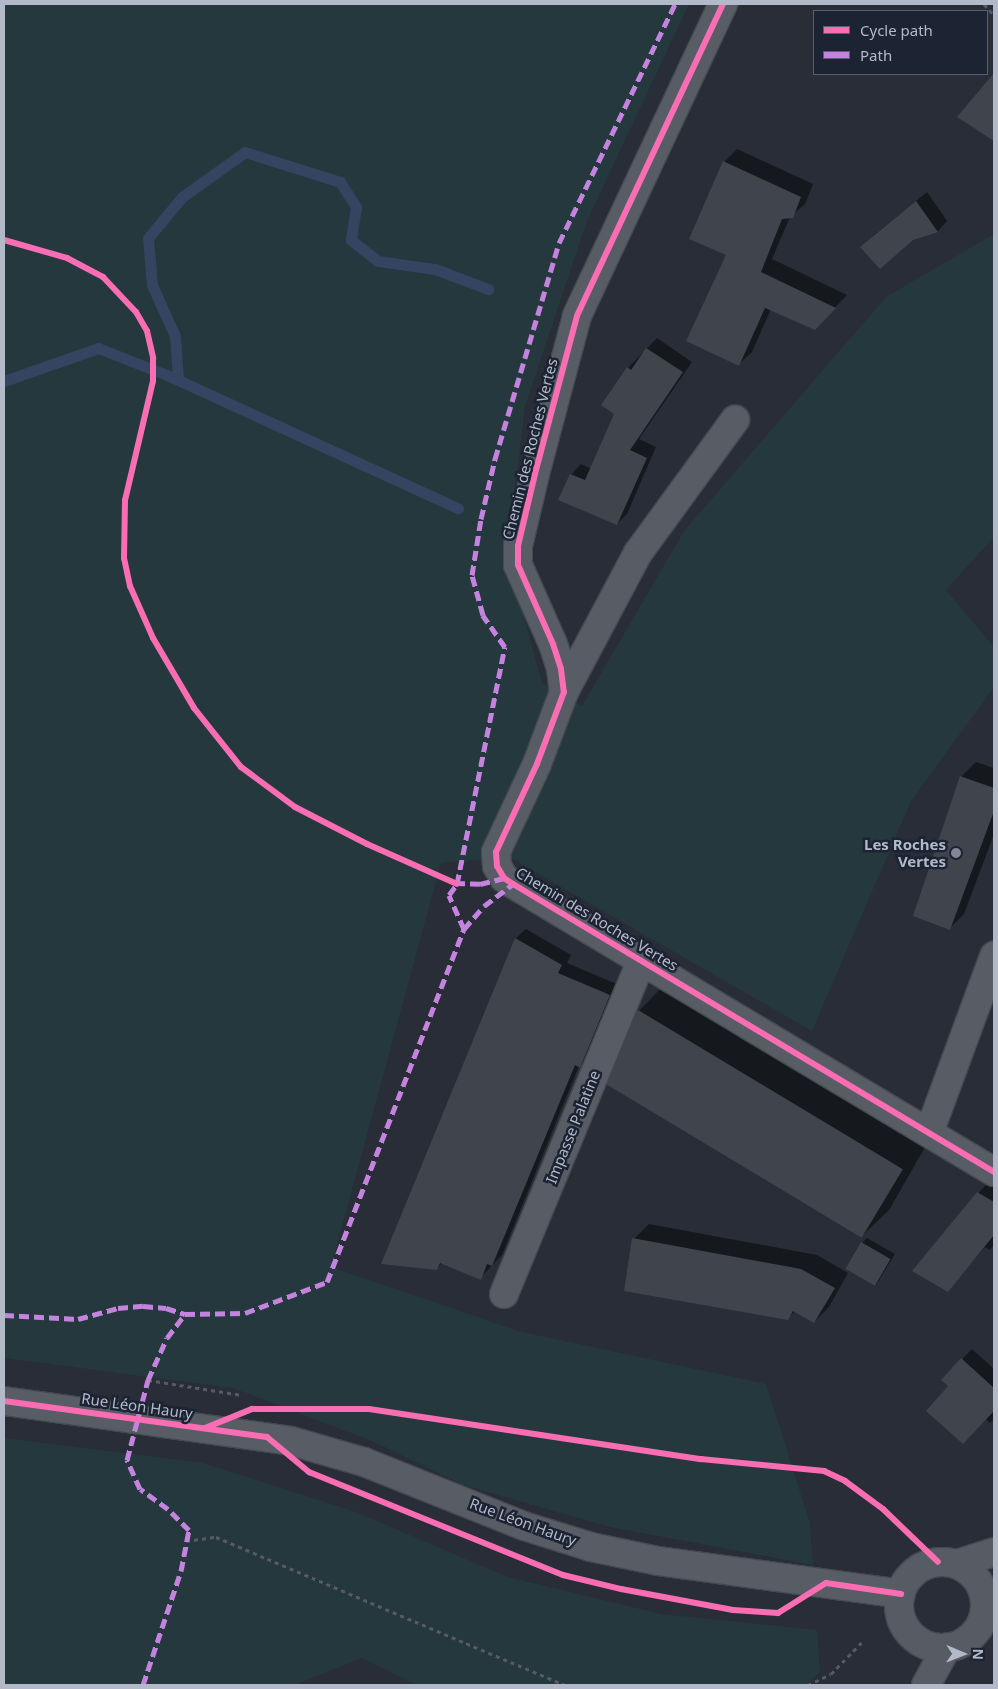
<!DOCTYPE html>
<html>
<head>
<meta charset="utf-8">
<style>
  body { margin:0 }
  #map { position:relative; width:998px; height:1689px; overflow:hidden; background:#282d37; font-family:"Noto Sans",sans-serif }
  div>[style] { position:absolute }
  .green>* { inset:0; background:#25383d }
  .shadow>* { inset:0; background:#0007 }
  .stream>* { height:11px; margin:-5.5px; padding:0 5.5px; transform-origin:5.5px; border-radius:5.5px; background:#344461 }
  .building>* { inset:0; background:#40444d; transform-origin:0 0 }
  .path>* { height:3px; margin-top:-1.5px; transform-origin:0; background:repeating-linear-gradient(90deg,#565b62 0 4px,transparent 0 8px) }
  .roads { filter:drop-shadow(1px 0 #454950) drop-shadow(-1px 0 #454950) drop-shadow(0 1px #454950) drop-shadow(0 -1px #454950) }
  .minor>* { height:28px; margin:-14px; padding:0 14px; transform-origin:14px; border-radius:14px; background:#585c65 }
  .tertiary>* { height:28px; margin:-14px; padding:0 14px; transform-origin:14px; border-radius:14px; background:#585c65 }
  .secondary>* { height:28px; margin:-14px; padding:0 14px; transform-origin:14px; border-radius:14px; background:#575b63 }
  .secondary>.ring { margin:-14px; padding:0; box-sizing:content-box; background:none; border:28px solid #575b63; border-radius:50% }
  .quiet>* { height:5px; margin-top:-2.5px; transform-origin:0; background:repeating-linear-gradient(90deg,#c483df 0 10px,transparent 0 15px) }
  .cycleway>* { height:6px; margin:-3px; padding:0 3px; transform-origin:3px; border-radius:3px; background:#f96db3 }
  .dots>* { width:14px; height:14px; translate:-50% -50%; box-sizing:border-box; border:2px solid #1c2332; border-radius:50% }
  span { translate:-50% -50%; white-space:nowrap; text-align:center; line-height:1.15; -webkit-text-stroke:5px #1c2332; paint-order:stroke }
  .street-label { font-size:15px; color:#b2b9c9 }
  .poi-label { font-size:15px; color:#b2b9c9; font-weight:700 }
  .right { translate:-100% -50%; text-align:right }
  .frame { position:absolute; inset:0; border:5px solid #b2b9c9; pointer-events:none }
  .legend { position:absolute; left:813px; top:10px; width:175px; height:65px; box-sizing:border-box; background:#1c2332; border:1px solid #585f6e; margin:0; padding:6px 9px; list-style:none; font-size:15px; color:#b2b9c9 }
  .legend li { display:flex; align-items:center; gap:10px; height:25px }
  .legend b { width:25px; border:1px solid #585f6e }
  .north { position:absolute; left:938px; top:1629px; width:50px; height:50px; -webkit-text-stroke:4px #1c2332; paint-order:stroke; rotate:91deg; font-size:14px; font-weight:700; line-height:20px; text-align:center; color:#b2b9c9 }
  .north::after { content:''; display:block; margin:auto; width:18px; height:22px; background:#b2b9c9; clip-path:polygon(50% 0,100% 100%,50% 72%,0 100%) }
</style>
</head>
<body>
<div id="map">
  <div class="green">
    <div style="clip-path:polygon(4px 4px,689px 4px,587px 221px,525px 407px,507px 554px,542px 683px,582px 706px,684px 531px,886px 297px,994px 234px,994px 537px,946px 590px,994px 647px,994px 687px,911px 801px,812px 1031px,509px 857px,441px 863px,331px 1267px,522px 1332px,766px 1384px,810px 1523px,813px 1565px,610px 1527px,463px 1485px,372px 1441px,233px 1388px,4px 1358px)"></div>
    <div style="clip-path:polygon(4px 1438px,203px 1463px,356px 1512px,508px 1577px,661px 1614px,817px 1630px,820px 1672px,806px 1685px,417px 1685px,362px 1658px,295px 1685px,4px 1685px)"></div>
  </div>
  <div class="shadow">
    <div style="clip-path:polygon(737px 149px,813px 184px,805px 204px,790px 217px,772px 259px,847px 295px,827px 316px,771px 309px,752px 352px,739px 364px,728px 254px,724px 162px)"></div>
    <div style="clip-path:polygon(927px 192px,947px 221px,938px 231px,912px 239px,872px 237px)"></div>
    <div style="clip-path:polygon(657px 338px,692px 362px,639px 439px,656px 447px,627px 514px,617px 524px,571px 475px,581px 464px,591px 469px,615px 414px,628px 368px)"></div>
    <div style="clip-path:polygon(976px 762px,994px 768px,994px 834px,964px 914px,949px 929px,961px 777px)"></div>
    <div style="clip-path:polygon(526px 929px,571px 955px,567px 963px,619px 985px,589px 1057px,579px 1066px,502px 1255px,480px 1278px,442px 1263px,436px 1269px,383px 1263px,516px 938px)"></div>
    <div style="clip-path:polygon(663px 986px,928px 1142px,889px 1210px,864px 1234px,639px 1011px)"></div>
    <div style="clip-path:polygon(988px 1182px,994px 1185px,994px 1245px,990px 1250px,985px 1247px,947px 1290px,914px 1271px)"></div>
    <div style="clip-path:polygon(649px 1224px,817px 1255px,848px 1273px,829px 1307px,814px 1322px,795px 1311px,788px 1318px,634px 1239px)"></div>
    <div style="clip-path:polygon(867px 1238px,895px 1254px,876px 1285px,862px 1243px)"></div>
    <div style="clip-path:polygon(972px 1349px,994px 1369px,994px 1419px,990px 1423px,949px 1386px,962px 1359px)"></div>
  </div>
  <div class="stream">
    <div style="left:178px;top:380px;width:44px;rotate:-93.9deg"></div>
    <div style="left:175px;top:336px;width:56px;rotate:-114.3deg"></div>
    <div style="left:152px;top:285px;width:47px;rotate:-94.9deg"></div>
    <div style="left:148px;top:238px;width:53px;rotate:-50.3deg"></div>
    <div style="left:182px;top:197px;width:77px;rotate:-35.5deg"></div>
    <div style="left:245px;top:152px;width:100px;rotate:17.5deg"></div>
    <div style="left:340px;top:182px;width:30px;rotate:57deg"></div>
    <div style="left:356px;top:207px;width:33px;rotate:99deg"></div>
    <div style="left:351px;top:240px;width:34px;rotate:38deg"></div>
    <div style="left:378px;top:261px;width:58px;rotate:8deg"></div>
    <div style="left:435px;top:269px;width:57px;rotate:20.7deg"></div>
    <div style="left:4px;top:381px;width:100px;rotate:-19.3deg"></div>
    <div style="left:98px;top:348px;width:74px;rotate:21.4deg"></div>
    <div style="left:167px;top:375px;width:320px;rotate:24.6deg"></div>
  </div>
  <div class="building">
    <div style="clip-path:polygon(994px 73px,994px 141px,957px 117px)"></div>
    <div style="clip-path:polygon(723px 161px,801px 197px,793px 218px,782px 219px,761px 272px,836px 308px,815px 330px,765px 308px,739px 366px,686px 341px,726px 255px,689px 239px)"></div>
    <div style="clip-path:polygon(916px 201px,938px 232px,913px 240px,880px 269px,860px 247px)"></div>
    <div style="clip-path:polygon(646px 348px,683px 372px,630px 450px,647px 458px,617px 525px,558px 500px,570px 474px,585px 480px,614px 414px,601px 405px,627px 367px,631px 370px)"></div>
    <div style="clip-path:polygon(960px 776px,994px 788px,994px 811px,950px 930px,913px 916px)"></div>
    <div style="clip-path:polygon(515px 938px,562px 965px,558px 973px,610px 995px,580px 1068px,575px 1065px,492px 1266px,487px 1264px,481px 1280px,440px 1263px,437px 1270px,381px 1264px)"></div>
    <div style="left:638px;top:1010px;width:309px;height:80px;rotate:31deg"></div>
    <div style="clip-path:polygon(977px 1192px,994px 1202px,994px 1235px,948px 1292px,912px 1271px)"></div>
    <div style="clip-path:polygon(632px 1238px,801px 1269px,835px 1288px,814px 1323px,793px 1311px,788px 1320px,624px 1291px)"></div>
    <div style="left:861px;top:1242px;width:34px;height:31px;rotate:30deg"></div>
    <div style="clip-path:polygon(961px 1358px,994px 1388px,994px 1411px,963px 1444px,926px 1411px,948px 1386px,941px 1380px)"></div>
  </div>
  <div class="path">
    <div style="left:984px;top:4px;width:15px;rotate:48deg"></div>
    <div style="left:148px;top:1380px;width:95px;rotate:9.1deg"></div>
    <div style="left:186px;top:1541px;width:30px;rotate:-8deg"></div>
    <div style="left:216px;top:1537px;width:378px;rotate:23deg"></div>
    <div style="left:808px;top:1685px;width:25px;rotate:-26deg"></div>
    <div style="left:831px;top:1674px;width:47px;rotate:-45.9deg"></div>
  </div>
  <div class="roads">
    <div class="minor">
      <div style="left:723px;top:4px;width:344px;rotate:115.1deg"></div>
      <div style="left:577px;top:316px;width:163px;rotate:104.9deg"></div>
      <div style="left:535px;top:474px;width:74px;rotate:103.3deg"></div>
      <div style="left:518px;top:546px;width:19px;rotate:90deg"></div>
      <div style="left:518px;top:565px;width:86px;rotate:66.1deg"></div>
      <div style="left:553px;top:644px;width:26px;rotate:72deg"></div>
      <div style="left:561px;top:669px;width:23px;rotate:83deg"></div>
      <div style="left:564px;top:692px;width:77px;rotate:110.6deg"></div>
      <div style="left:537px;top:764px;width:97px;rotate:115deg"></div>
      <div style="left:496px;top:852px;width:14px;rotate:86deg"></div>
      <div style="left:497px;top:866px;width:14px;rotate:60deg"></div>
      <div style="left:504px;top:878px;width:11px;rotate:34deg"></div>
      <div style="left:513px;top:884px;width:561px;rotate:30.91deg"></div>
      <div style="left:564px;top:692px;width:157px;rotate:-62deg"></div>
      <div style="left:638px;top:553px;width:165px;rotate:-53.9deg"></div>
      <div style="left:929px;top:1133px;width:189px;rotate:-69.8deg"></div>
      <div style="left:504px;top:1294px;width:360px;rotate:-67.6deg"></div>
    </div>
    <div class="tertiary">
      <div style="left:4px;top:1401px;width:290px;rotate:7.9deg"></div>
      <div style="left:291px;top:1441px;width:76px;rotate:16deg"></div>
      <div style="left:364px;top:1462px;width:172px;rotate:21.8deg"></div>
      <div style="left:524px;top:1526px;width:70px;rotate:17.4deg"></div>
      <div style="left:591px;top:1547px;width:68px;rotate:11.8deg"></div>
      <div style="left:658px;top:1561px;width:245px;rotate:7.7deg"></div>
    </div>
    <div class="secondary">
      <div class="ring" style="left:899px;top:1562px;width:58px;height:58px"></div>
      <div style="left:957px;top:1564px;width:39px;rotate:-18deg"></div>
      <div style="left:926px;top:1685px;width:43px;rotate:-61.1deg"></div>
    </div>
  </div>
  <div class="quiet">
    <div style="left:455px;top:883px;width:25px;rotate:2deg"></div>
    <div style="left:480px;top:884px;width:25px;rotate:-14deg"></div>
    <div style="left:464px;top:929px;width:37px;rotate:-114deg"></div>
    <div style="left:449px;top:895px;width:14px;rotate:-54deg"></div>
    <div style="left:457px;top:884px;width:242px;rotate:-78.6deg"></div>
    <div style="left:505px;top:647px;width:39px;rotate:-125deg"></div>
    <div style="left:483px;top:615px;width:41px;rotate:-105.4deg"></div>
    <div style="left:472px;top:575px;width:57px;rotate:-80.9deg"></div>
    <div style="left:481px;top:519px;width:62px;rotate:-76.9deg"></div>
    <div style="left:495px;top:459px;width:225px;rotate:-73.5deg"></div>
    <div style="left:559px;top:243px;width:266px;rotate:-64.1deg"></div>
    <div style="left:4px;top:1315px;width:74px;rotate:3.1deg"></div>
    <div style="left:78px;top:1319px;width:41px;rotate:-15.4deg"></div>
    <div style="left:118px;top:1308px;width:25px;rotate:-5deg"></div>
    <div style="left:143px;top:1306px;width:23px;rotate:5deg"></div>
    <div style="left:166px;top:1308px;width:20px;rotate:18deg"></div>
    <div style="left:143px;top:1685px;width:120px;rotate:-71.6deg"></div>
    <div style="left:181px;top:1571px;width:42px;rotate:-79deg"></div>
    <div style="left:189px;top:1530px;width:30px;rotate:-135deg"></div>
    <div style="left:168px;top:1509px;width:34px;rotate:-144deg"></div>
    <div style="left:140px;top:1489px;width:32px;rotate:-114deg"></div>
    <div style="left:127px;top:1460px;width:83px;rotate:-75.3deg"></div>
    <div style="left:148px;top:1380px;width:46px;rotate:-65.7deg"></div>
    <div style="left:167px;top:1338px;width:30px;rotate:-53deg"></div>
    <div style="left:185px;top:1314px;width:60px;rotate:-1deg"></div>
    <div style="left:245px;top:1313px;width:88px;rotate:-20.7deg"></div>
    <div style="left:327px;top:1282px;width:379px;rotate:-68.8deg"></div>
    <div style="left:464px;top:929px;width:30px;rotate:-49deg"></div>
    <div style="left:484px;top:906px;width:36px;rotate:-37deg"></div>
  </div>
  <div class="cycleway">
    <div style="left:723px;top:4px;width:344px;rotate:115.1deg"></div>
    <div style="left:577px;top:316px;width:163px;rotate:104.9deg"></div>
    <div style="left:535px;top:474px;width:74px;rotate:103.3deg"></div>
    <div style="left:518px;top:546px;width:19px;rotate:90deg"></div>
    <div style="left:518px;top:565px;width:86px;rotate:66.1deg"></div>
    <div style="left:553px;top:644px;width:26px;rotate:72deg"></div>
    <div style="left:561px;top:669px;width:23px;rotate:83deg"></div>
    <div style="left:564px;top:692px;width:77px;rotate:110.6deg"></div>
    <div style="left:537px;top:764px;width:97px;rotate:115deg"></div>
    <div style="left:496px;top:852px;width:14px;rotate:86deg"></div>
    <div style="left:497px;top:866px;width:14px;rotate:60deg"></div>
    <div style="left:504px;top:878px;width:11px;rotate:34deg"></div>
    <div style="left:513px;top:884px;width:561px;rotate:30.91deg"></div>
    <div style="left:4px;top:240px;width:66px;rotate:15.9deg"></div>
    <div style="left:67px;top:258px;width:41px;rotate:27.8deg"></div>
    <div style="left:103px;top:277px;width:48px;rotate:46.7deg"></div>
    <div style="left:136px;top:312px;width:22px;rotate:60deg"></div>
    <div style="left:147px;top:331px;width:28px;rotate:77deg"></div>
    <div style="left:153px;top:358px;width:23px;rotate:90deg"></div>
    <div style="left:153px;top:381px;width:122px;rotate:103.2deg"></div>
    <div style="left:125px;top:500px;width:58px;rotate:91deg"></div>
    <div style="left:124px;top:558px;width:29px;rotate:78deg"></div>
    <div style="left:130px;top:586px;width:57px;rotate:66.1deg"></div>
    <div style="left:153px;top:638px;width:81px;rotate:59.6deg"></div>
    <div style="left:194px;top:708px;width:75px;rotate:51.5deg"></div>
    <div style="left:241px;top:767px;width:67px;rotate:36.5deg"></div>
    <div style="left:295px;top:807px;width:81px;rotate:27.2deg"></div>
    <div style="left:367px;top:844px;width:98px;rotate:24deg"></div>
    <div style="left:4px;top:1401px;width:265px;rotate:7.8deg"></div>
    <div style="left:267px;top:1437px;width:55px;rotate:39.8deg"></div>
    <div style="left:309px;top:1472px;width:274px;rotate:22.1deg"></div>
    <div style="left:563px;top:1575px;width:60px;rotate:13.6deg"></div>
    <div style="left:621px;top:1589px;width:114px;rotate:10.6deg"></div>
    <div style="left:733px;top:1610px;width:45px;rotate:3.8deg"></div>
    <div style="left:778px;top:1613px;width:57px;rotate:-32deg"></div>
    <div style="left:826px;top:1583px;width:76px;rotate:8.3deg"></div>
    <div style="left:205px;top:1428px;width:51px;rotate:-22deg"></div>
    <div style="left:252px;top:1409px;width:117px"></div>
    <div style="left:369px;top:1409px;width:336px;rotate:8.6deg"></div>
    <div style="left:701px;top:1459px;width:124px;rotate:5.6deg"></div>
    <div style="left:824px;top:1471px;width:23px;rotate:25deg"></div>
    <div style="left:845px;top:1481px;width:47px;rotate:36.4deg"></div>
    <div style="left:883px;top:1509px;width:76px;rotate:43.9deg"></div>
  </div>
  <div class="dots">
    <div style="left:956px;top:853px;background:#828896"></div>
  </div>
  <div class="street-label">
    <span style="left:530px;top:449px;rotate:-76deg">Chemin des Roches Vertes</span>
    <span style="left:597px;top:919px;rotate:31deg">Chemin des Roches Vertes</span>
    <span style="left:573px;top:1127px;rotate:-68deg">Impasse Palatine</span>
    <span style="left:137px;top:1406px;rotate:8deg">Rue Léon Haury</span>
    <span style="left:523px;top:1522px;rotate:20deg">Rue Léon Haury</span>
  </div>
  <div class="poi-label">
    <span class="right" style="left:946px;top:853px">Les Roches<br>Vertes</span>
  </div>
  <div class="frame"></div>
  <ul class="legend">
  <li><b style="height:6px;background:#f96db3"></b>Cycle path</li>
  <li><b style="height:6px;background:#c483df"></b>Path</li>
  </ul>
  <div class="north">N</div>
</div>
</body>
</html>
